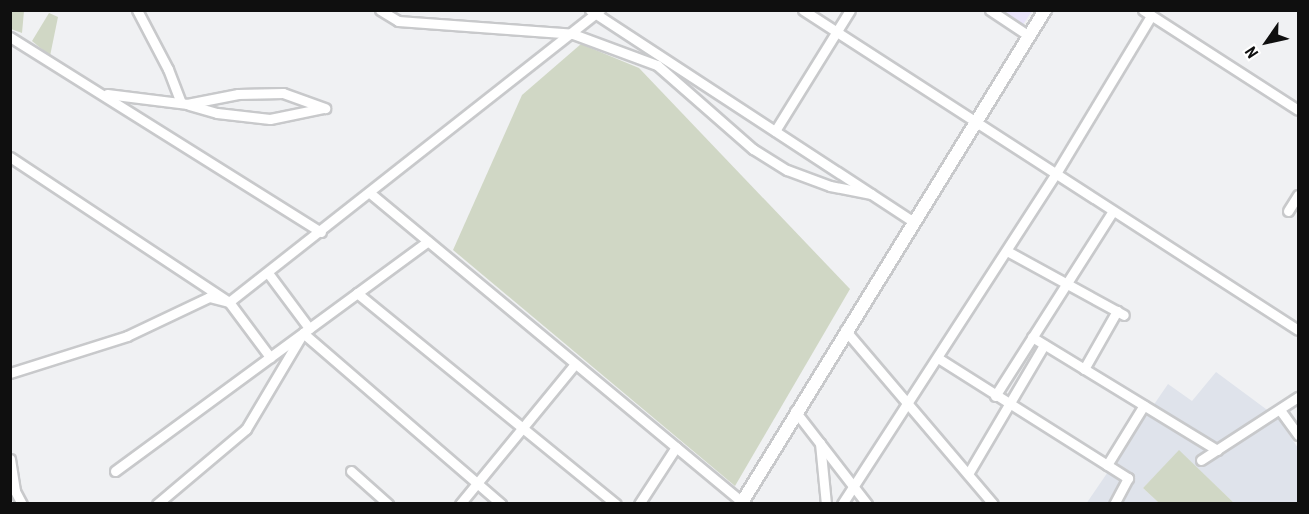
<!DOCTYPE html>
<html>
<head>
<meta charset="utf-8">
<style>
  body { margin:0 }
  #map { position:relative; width:1309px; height:514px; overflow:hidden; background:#f0f1f3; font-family:"Roboto Condensed",sans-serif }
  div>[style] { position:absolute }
  .commercial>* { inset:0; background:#e9e4fa }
  .built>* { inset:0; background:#dfe3eb }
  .green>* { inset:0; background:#d0d7c5 }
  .roads { filter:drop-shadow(2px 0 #c8c9cb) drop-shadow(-2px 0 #c8c9cb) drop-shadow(0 2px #c8c9cb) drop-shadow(0 -2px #c8c9cb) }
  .minor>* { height:9px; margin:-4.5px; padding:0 4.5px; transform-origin:4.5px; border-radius:4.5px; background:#fff }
  .major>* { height:12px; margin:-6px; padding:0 6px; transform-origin:6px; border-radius:6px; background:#fff }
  span { translate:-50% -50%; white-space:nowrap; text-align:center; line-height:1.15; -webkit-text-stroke:5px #fff; paint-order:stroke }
  .frame { position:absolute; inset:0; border:12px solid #0f0f0f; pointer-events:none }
  .north { position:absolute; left:1237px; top:12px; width:60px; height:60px; -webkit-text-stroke:4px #fff; paint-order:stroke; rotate:236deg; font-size:16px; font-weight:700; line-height:24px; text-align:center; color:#0f0f0f }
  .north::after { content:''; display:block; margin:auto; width:21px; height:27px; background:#0f0f0f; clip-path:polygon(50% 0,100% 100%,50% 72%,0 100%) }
</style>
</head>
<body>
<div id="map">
  <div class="commercial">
    <div style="clip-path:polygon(985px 11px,1032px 11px,1018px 32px)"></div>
  </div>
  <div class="built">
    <div style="clip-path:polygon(1216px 372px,1278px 418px,1298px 448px,1298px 503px,1234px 503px,1179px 451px,1143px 488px,1159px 503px,1086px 504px,1168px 384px,1192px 401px)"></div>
  </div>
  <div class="green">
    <div style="clip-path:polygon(10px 11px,24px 11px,22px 33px,11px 29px)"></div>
    <div style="clip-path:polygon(49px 13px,58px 17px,50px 56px,32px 41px)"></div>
    <div style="clip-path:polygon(581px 44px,639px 68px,850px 289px,735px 486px,453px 250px,522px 95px)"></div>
    <div style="clip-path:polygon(1179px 450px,1234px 503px,1159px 503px,1143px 488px)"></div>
  </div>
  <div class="roads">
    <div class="minor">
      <div style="left:137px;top:10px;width:67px;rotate:62.3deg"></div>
      <div style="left:168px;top:69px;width:36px;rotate:69deg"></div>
      <div style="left:380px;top:10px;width:21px;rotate:31deg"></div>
      <div style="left:398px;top:21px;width:175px;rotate:4.2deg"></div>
      <div style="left:573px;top:34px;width:90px;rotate:20.3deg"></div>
      <div style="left:657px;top:65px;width:128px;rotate:41.2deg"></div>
      <div style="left:753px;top:149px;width:40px;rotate:32deg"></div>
      <div style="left:787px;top:170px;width:46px;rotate:20.4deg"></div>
      <div style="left:830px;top:186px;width:42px;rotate:11deg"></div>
      <div style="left:590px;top:10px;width:387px;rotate:33.2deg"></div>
      <div style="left:803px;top:10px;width:589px;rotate:32.88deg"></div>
      <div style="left:990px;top:10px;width:47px;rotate:33.7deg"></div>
      <div style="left:1143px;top:10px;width:184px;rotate:32.8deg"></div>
      <div style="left:10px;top:37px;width:367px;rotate:32.1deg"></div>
      <div style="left:107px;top:94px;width:81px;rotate:7.1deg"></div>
      <div style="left:187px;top:104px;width:52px;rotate:-11.1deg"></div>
      <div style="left:238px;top:94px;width:45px;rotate:-1.3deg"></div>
      <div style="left:283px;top:93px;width:45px;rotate:19.7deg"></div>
      <div style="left:189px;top:105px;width:29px;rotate:16deg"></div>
      <div style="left:217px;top:113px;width:53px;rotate:6.5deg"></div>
      <div style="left:270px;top:119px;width:54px;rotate:-11.7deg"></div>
      <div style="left:775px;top:131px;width:142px;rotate:-58.2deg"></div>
      <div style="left:10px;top:157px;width:263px;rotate:33.5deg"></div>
      <div style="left:229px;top:302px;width:69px;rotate:53.3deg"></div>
      <div style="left:370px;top:193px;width:484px;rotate:39.7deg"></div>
      <div style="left:1288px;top:211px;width:19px;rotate:-58deg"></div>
      <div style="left:1007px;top:251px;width:133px;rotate:28.7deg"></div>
      <div style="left:268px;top:273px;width:69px;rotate:53.3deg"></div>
      <div style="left:357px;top:293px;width:334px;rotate:39.2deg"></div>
      <div style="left:845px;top:330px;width:228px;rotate:49.6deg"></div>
      <div style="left:1032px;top:337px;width:217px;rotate:31.4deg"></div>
      <div style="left:938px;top:358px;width:225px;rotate:32.3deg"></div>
      <div style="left:1128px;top:478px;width:30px;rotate:118deg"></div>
      <div style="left:1084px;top:369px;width:67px;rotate:-60.4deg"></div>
      <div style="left:10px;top:373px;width:123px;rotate:-17.5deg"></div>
      <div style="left:127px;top:336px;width:91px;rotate:-25.4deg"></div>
      <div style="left:209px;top:297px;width:21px;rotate:14deg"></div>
      <div style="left:229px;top:302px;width:472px;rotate:-38.2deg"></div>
      <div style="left:995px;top:396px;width:218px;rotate:-57.5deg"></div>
      <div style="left:1280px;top:410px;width:31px;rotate:54deg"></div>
      <div style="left:795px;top:411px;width:118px;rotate:52.3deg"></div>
      <div style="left:820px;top:443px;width:61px;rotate:84.4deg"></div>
      <div style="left:10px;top:459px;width:32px;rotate:81deg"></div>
      <div style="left:15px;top:491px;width:15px;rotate:62deg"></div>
      <div style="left:1201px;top:460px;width:116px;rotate:-33deg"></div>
      <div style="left:1107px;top:465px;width:70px;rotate:-58.3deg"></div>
      <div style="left:115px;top:471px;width:388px;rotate:-36.3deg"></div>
      <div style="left:351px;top:471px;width:50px;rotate:41.7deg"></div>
      <div style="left:968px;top:474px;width:150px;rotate:-59.5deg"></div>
      <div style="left:157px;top:504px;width:116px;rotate:-40.1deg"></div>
      <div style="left:246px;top:429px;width:112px;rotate:-59.3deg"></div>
      <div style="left:303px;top:333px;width:262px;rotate:40.8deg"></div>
      <div style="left:460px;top:504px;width:181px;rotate:-50.6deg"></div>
      <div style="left:639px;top:504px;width:68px;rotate:-57deg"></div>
      <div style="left:842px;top:504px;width:392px;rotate:-57.1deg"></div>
      <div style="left:1055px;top:175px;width:186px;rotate:-58.9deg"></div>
    </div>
    <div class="major">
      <div style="left:741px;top:504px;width:580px;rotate:-58.39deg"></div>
    </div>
  </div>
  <div class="frame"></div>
  <div class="north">N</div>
</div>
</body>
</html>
